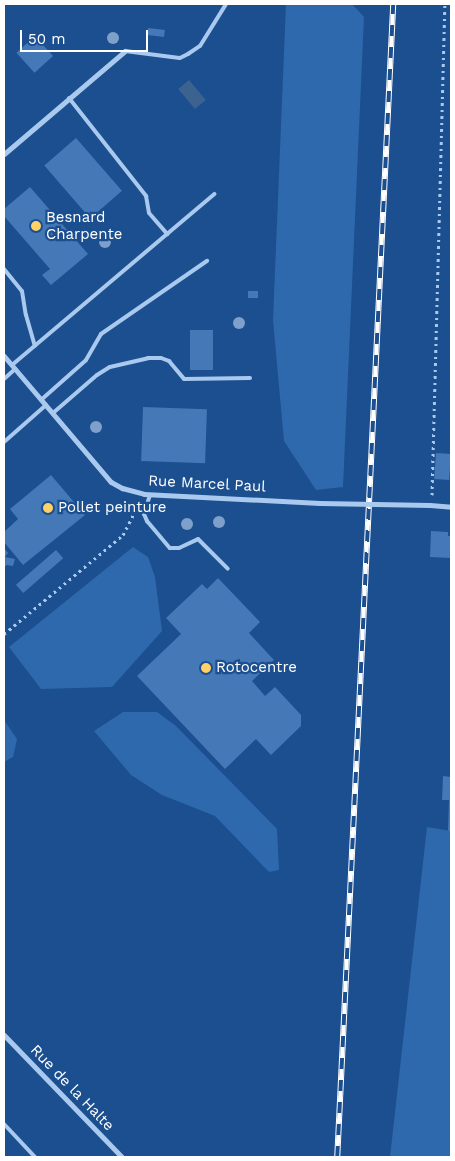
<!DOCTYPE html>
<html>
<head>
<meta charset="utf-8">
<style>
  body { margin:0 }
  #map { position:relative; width:455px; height:1161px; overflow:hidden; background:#1b4f8f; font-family:"Work Sans",sans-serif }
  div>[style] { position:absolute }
  .green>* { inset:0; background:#2e69ad }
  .water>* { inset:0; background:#3c6290; transform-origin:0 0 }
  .building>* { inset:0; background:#4478b7; transform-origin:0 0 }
  .path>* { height:3px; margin-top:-1.5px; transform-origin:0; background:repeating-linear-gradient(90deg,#a9c9ee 0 2.5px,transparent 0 6.5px) }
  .service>* { height:4px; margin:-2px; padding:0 2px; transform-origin:2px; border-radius:2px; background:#a9c9ee }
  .minor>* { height:5px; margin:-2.5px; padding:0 2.5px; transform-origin:2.5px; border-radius:2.5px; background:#a9c9ee }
  .rail>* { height:5.5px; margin-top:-2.75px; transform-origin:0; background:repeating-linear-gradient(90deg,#1b4f8f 0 11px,#fff 0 22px); box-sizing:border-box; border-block:1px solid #fff }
  .minor-bridge>* { height:5px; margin:-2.5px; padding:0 2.5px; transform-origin:2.5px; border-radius:2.5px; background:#a9c9ee }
  .trees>* { width:12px; height:12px; margin:-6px; border-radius:50%; background:#7ea0ca }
  .dots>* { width:14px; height:14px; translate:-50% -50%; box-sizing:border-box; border:2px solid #1b4f8f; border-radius:50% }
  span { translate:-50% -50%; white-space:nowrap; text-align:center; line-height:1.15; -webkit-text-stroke:4.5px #1b4f8f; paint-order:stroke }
  .poi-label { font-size:15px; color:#fff }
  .left { translate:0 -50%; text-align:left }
  .street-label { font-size:15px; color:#fff }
  .frame { position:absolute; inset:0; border:5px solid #fff; pointer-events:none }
  .scale { position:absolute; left:20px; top:30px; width:128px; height:22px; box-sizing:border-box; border:2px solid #fff; border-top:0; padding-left:6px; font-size:15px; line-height:18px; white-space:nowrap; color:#fff; -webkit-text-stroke:4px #1b4f8f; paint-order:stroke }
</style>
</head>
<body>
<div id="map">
  <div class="green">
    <div style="clip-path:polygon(286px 4px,352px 4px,364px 17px,343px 487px,316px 490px,284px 441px,273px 320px)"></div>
    <div style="clip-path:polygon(133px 547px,148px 557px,155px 577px,162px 631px,112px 687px,41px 689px,9px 647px)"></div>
    <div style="clip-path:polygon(123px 712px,157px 712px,176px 726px,277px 829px,279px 870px,269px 872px,215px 816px,162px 795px,131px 775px,94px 731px)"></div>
    <div style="clip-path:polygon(4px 720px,17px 739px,13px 757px,4px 762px)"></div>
    <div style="clip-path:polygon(427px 827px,451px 831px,451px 1157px,390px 1157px)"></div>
  </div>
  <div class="water">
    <div style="left:189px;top:80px;width:26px;height:14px;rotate:50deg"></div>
  </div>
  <div class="building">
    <div style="left:148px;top:28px;width:17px;height:7px;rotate:7deg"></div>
    <div style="left:35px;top:36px;width:27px;height:25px;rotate:48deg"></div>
    <div style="left:76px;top:138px;width:70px;height:42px;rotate:49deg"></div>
    <div style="clip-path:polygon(30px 187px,88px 254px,51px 285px,42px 275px,50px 269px,4px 216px,4px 209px)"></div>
    <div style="left:248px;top:291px;width:10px;height:7px"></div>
    <div style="left:213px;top:330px;width:40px;height:23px;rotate:90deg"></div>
    <div style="left:143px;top:407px;width:64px;height:54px;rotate:2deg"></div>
    <div style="left:436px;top:453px;width:15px;height:26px;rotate:4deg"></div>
    <div style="clip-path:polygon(51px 475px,85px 515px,23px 565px,4px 542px,4px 532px,18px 519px,10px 509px)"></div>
    <div style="clip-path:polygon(431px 531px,448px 532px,448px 536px,451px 536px,451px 558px,430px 557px)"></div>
    <div style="clip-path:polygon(4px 548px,8px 553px,5px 557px,15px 559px,13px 566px,7px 565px,4px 567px)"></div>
    <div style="left:56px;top:550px;width:11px;height:53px;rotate:49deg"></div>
    <div style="clip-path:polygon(218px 578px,260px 622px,249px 633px,274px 660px,252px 681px,265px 696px,275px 687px,301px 715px,301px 726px,271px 755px,256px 739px,225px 769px,137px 676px,181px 634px,166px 618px,202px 584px,207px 589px)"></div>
    <div style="clip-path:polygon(443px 776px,451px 777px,451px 834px,448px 830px,449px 800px,442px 800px)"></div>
  </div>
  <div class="path">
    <div style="left:432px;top:495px;width:491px;rotate:-88.5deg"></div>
    <div style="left:4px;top:634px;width:155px;rotate:-39.8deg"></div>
    <div style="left:123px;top:535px;width:25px;rotate:-63deg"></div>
  </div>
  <div class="service">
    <div style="left:125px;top:51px;width:55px;rotate:7.3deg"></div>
    <div style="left:180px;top:58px;width:9px;rotate:-27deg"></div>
    <div style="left:188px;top:54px;width:14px;rotate:-34deg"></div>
    <div style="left:200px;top:46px;width:49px;rotate:-58.2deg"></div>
    <div style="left:69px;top:98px;width:125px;rotate:51.8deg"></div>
    <div style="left:146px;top:196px;width:17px;rotate:80deg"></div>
    <div style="left:149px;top:213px;width:28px;rotate:49deg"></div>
    <div style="left:4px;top:269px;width:28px;rotate:51deg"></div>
    <div style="left:22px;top:291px;width:24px;rotate:81deg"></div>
    <div style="left:26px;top:315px;width:32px;rotate:74deg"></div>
    <div style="left:12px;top:365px;width:265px;rotate:-40.2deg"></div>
    <div style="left:4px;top:379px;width:15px;rotate:-42deg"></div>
    <div style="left:41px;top:400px;width:60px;rotate:-41.6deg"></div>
    <div style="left:86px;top:360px;width:30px;rotate:-60deg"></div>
    <div style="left:101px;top:334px;width:129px;rotate:-34.6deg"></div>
    <div style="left:53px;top:413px;width:58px;rotate:-40.8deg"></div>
    <div style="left:97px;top:375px;width:15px;rotate:-32deg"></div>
    <div style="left:110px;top:367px;width:39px;rotate:-13deg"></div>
    <div style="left:148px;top:358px;width:13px"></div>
    <div style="left:161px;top:358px;width:9px;rotate:21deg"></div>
    <div style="left:169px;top:361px;width:23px;rotate:50deg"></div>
    <div style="left:184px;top:379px;width:66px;rotate:-0.9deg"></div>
    <div style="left:4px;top:442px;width:56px;rotate:-41.4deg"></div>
    <div style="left:150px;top:495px;width:20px;rotate:108deg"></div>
    <div style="left:144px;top:514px;width:8px;rotate:67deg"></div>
    <div style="left:147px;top:521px;width:35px;rotate:50deg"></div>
    <div style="left:170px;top:548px;width:9px"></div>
    <div style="left:179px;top:548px;width:21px;rotate:-25deg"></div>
    <div style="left:198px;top:539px;width:42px;rotate:45deg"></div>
    <div style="left:4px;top:1124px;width:45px;rotate:46.8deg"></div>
  </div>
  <div class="minor">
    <div style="left:4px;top:154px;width:159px;rotate:-40.4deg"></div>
    <div style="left:4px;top:356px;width:165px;rotate:49.7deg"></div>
    <div style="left:111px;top:482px;width:13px;rotate:29deg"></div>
    <div style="left:122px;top:488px;width:23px;rotate:15deg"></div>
    <div style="left:144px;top:494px;width:176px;rotate:2.9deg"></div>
    <div style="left:430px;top:505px;width:21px;rotate:5deg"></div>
    <div style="left:4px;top:1035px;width:170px;rotate:46deg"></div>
  </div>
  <div class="rail">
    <div style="left:337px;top:1157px;width:1154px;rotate:-87.22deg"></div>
  </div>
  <div class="minor-bridge">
    <div style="left:320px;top:503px;width:110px;rotate:1deg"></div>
  </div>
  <div class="trees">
    <div style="left:113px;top:38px"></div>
    <div style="left:105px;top:242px"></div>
    <div style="left:239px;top:323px"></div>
    <div style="left:96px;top:427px"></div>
    <div style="left:219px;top:522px"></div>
    <div style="left:187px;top:524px"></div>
  </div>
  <div class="dots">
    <div style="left:36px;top:226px;background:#ffd166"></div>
    <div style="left:48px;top:508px;background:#ffd166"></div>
    <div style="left:206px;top:668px;background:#ffd166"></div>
  </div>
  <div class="poi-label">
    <span class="left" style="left:46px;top:226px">Besnard<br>Charpente</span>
    <span class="left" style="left:58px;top:508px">Pollet peinture</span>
    <span class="left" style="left:216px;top:668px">Rotocentre</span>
  </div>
  <div class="street-label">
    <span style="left:207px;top:484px;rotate:3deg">Rue Marcel Paul</span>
    <span style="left:72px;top:1088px;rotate:46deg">Rue de la Halte</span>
  </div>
  <div class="frame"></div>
  <div class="scale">50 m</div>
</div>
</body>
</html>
